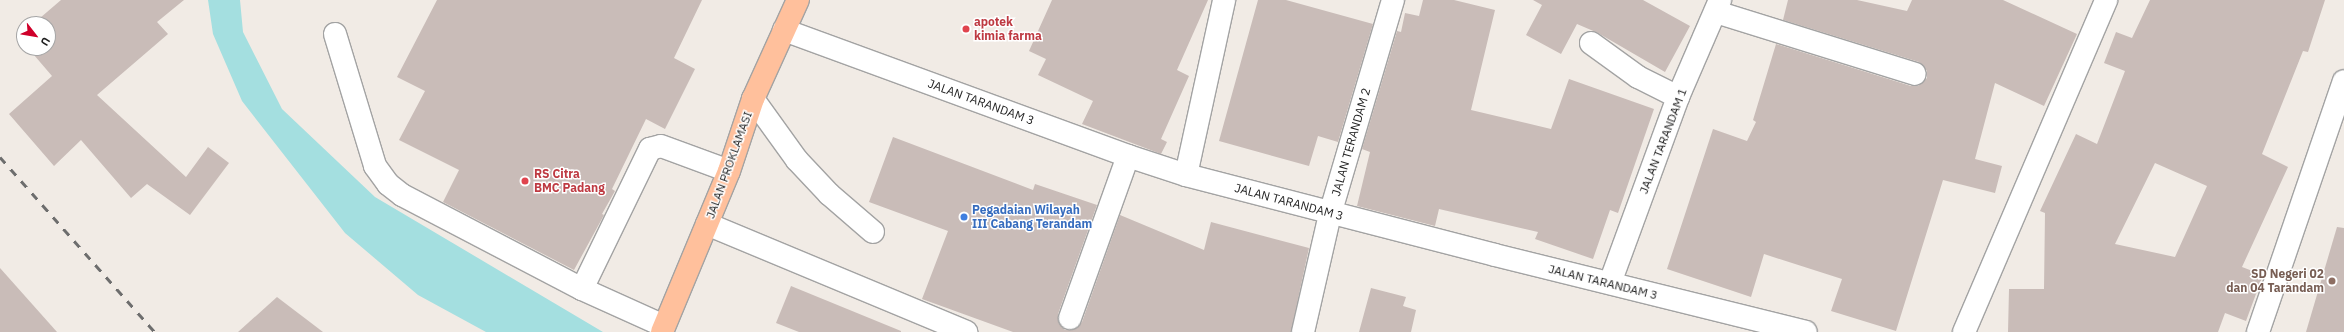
<!DOCTYPE html>
<html>
<head>
<meta charset="utf-8">
<style>
  body { margin:0 }
  #map { position:relative; width:2344px; height:332px; overflow:hidden; background:#f1ebe5; font-family:"IBM Plex Sans",sans-serif }
  div>[style] { position:absolute }
  .water>* { inset:0; background:#a4dfe0 }
  .building>* { inset:0; background:#c9bcb8 }
  .roads { filter:drop-shadow(1px 0 #a3a3a3) drop-shadow(-1px 0 #a3a3a3) drop-shadow(0 1px #a3a3a3) drop-shadow(0 -1px #a3a3a3) }
  .minor>* { height:22px; margin:-11px; padding:0 11px; transform-origin:11px; border-radius:11px; background:#fff }
  .major>* { height:22px; margin:-11px; padding:0 11px; transform-origin:11px; border-radius:11px; background:#ffc09c }
  .rail>* { height:3px; margin-top:-1.5px; transform-origin:0; background:repeating-linear-gradient(90deg,#6d6d6d 0 8px,transparent 0 16px) }
  .dots>* { width:11px; height:11px; translate:-50% -50%; box-sizing:border-box; border:2px solid #fff; border-radius:50% }
  span { translate:-50% -50%; white-space:nowrap; text-align:center; line-height:1.15; -webkit-text-stroke:3px #fff; paint-order:stroke }
  .health-label { font-size:12px; color:#be3a42; font-weight:700 }
  .left { translate:0 -50%; text-align:left }
  .street-label { font-size:12px; color:#1f1f1f }
  .shop-label { font-size:12px; color:#366cbe; font-weight:700 }
  .education-label { font-size:12px; color:#785e54; font-weight:700 }
  .right { translate:-100% -50%; text-align:right }
  .north { position:absolute; left:16px; top:16px; width:40px; height:40px; box-sizing:border-box; background:#fff; border:1px solid #a5a5a5; border-radius:50%; rotate:121deg; font-size:11px; font-weight:700; line-height:16px; text-align:center; color:#1f1f1f }
  .north::after { content:''; display:block; margin:auto; width:14px; height:18px; background:#cf002a; clip-path:polygon(50% 0,100% 100%,50% 72%,0 100%) }
</style>
</head>
<body>
<div id="map">
  <div class="water">
    <div style="clip-path:polygon(208px 0,240px 0,243px 32px,282px 109px,375px 197px,603px 332px,486px 332px,418px 295px,345px 233px,242px 101px,213px 34px)"></div>
  </div>
  <div class="building">
    <div style="clip-path:polygon(61px 0,184px 0,157px 22px,168px 34px,97px 95px,186px 177px,208px 147px,229px 163px,190px 215px,147px 184px,131px 198px,81px 140px,54px 166px,9px 114px,52px 76px,28px 48px,48px 48px,48px 24px,33px 24px)"></div>
    <div style="clip-path:polygon(437px 0,702px 0,674px 58px,695px 69px,665px 129px,646px 119px,612px 189px,615px 191px,602px 214px,604px 215px,574px 270px,443px 202px,459px 170px,399px 140px,425px 91px,397px 77px)"></div>
    <div style="clip-path:polygon(1052px 0,1208px 0,1177px 70px,1189px 76px,1161px 139px,1167px 142px,1161px 154px,1082px 124px,1093px 101px,1038px 75px,1046px 59px,1029px 51px)"></div>
    <div style="clip-path:polygon(1258px 0,1286px 0,1373px 24px,1338px 142px,1318px 136px,1309px 166px,1219px 141px)"></div>
    <div style="clip-path:polygon(1423px 0,1454px 0,1495px 10px,1471px 110px,1551px 129px,1569px 79px,1654px 109px,1618px 213px,1610px 210px,1593px 259px,1535px 239px,1538px 232px,1439px 209px,1435px 226px,1357px 206px,1370px 152px,1362px 149px,1397px 31px,1401px 32px,1405px 13px,1419px 16px)"></div>
    <div style="clip-path:polygon(1533px 0,1643px 0,1690px 26px,1665px 72px,1598px 33px,1577px 24px,1561px 54px,1526px 35px,1542px 5px)"></div>
    <div style="clip-path:polygon(1788px 0,1857px 0,1907px 11px,1912px 0,2003px 0,2077px 34px,2044px 106px,1995px 83px,1975px 159px,2002px 166px,1995px 193px,1943px 180px,1896px 331px,1831px 311px,1842px 279px,1764px 254px,1751px 297px,1667px 269px,1713px 129px,1747px 141px,1756px 122px,1753px 120px,1776px 44px,1911px 86px,1918px 86px,1927px 78px,1927px 71px,1919px 62px,1783px 20px)"></div>
    <div style="clip-path:polygon(evenodd,2150px 0,2325px 0,2308px 52px,2303px 51px,2262px 154px,2288px 167px,2242px 267px,2263px 275px,2246px 321px,2225px 313px,2218px 332px,2008px 332px,2009px 289px,2044px 289px,2045px 213px,2040px 211px,2076px 134px,2097px 144px,2125px 71px,2104px 63px,2116px 32px,2132px 38px,2150px 0,2155px 163px,2207px 186px,2175px 257px,2115px 244px,2155px 163px)"></div>
    <div style="clip-path:polygon(24px 30px,24px 43px,16px 34px)"></div>
    <div style="clip-path:polygon(893px 137px,1033px 190px,1035px 184px,1097px 205px,1058px 314px,1058px 321px,1065px 330px,1073px 330px,1082px 322px,1120px 215px,1204px 250px,1211px 222px,1309px 248px,1291px 332px,1013px 332px,922px 299px,948px 231px,869px 202px)"></div>
    <div style="clip-path:polygon(2337px 227px,2344px 228px,2344px 332px,2306px 332px)"></div>
    <div style="clip-path:polygon(0 268px,57px 332px,0 332px)"></div>
    <div style="clip-path:polygon(791px 286px,901px 331px,901px 332px,799px 332px,776px 323px)"></div>
    <div style="clip-path:polygon(1371px 288px,1406px 297px,1403px 306px,1416px 310px,1411px 332px,1359px 332px)"></div>
    <div style="clip-path:polygon(277px 297px,323px 332px,238px 332px)"></div>
  </div>
  <div class="roads">
    <div class="minor">
      <div style="left:1716px;top:12px;width:208px;rotate:17.3deg"></div>
      <div style="left:784px;top:30px;width:366px;rotate:20.1deg"></div>
      <div style="left:1128px;top:156px;width:61px;rotate:18.1deg"></div>
      <div style="left:1186px;top:175px;width:319px;rotate:14.5deg"></div>
      <div style="left:1495px;top:255px;width:320px;rotate:13.9deg"></div>
      <div style="left:335px;top:34px;width:138px;rotate:73.1deg"></div>
      <div style="left:375px;top:166px;width:22px;rotate:54deg"></div>
      <div style="left:388px;top:184px;width:18px;rotate:38deg"></div>
      <div style="left:402px;top:195px;width:203px;rotate:27.6deg"></div>
      <div style="left:582px;top:289px;width:156px;rotate:-64.1deg"></div>
      <div style="left:650px;top:149px;width:11px;rotate:-15deg"></div>
      <div style="left:661px;top:146px;width:72px;rotate:20.2deg"></div>
      <div style="left:1591px;top:43px;width:58px;rotate:35.9deg"></div>
      <div style="left:1638px;top:77px;width:45px;rotate:26.6deg"></div>
      <div style="left:753px;top:99px;width:75px;rotate:54.2deg"></div>
      <div style="left:797px;top:160px;width:47px;rotate:46.7deg"></div>
      <div style="left:829px;top:194px;width:58px;rotate:40.8deg"></div>
      <div style="left:1186px;top:175px;width:179px;rotate:-77.7deg"></div>
      <div style="left:707px;top:224px;width:281px;rotate:22.6deg"></div>
      <div style="left:1610px;top:283px;width:198px;rotate:-69.9deg"></div>
      <div style="left:1678px;top:97px;width:106px;rotate:-66.6deg"></div>
      <div style="left:582px;top:289px;width:90px;rotate:24.3deg"></div>
      <div style="left:1070px;top:318px;width:172px;rotate:-70.3deg"></div>
      <div style="left:1303px;top:332px;width:121px;rotate:-77.1deg"></div>
      <div style="left:1330px;top:214px;width:223px;rotate:-73.6deg"></div>
      <div style="left:1964px;top:332px;width:361px;rotate:-66.8deg"></div>
      <div style="left:2258px;top:332px;width:265px;rotate:-71.1deg"></div>
    </div>
    <div class="major">
      <div style="left:662px;top:332px;width:174px;rotate:-67.4deg"></div>
      <div style="left:729px;top:171px;width:76px;rotate:-71.6deg"></div>
      <div style="left:753px;top:99px;width:109px;rotate:-65.6deg"></div>
    </div>
  </div>
  <div class="rail">
    <div style="left:0;top:157px;width:234px;rotate:48.5deg"></div>
  </div>
  <div class="dots">
    <div style="left:966px;top:29px;background:#e0444e"></div>
    <div style="left:525px;top:181px;background:#e0444e"></div>
    <div style="left:964px;top:217px;background:#3f7fe0"></div>
    <div style="left:2332px;top:281px;background:#8d6e63"></div>
  </div>
  <div class="health-label">
    <span class="left" style="left:974px;top:29px">apotek<br>kimia farma</span>
    <span class="left" style="left:534px;top:181px">RS Citra<br>BMC Padang</span>
  </div>
  <div class="street-label">
    <span style="left:981px;top:102px;rotate:20deg">JALAN TARANDAM 3</span>
    <span style="left:1663px;top:141px;rotate:-69deg">JALAN TARANDAM 1</span>
    <span style="left:1351px;top:142px;rotate:-74deg">JALAN TERANDAM 2</span>
    <span style="left:729px;top:165px;rotate:-70deg">JALAN PROKLAMASI</span>
    <span style="left:1289px;top:202px;rotate:15deg">JALAN TARANDAM 3</span>
    <span style="left:1603px;top:282px;rotate:14deg">JALAN TARANDAM 3</span>
  </div>
  <div class="shop-label">
    <span class="left" style="left:972px;top:217px">Pegadaian Wilayah<br>III Cabang Terandam</span>
  </div>
  <div class="education-label">
    <span class="right" style="left:2324px;top:281px">SD Negeri 02<br>dan 04 Tarandam</span>
  </div>
  <div class="north">U</div>
</div>
</body>
</html>
